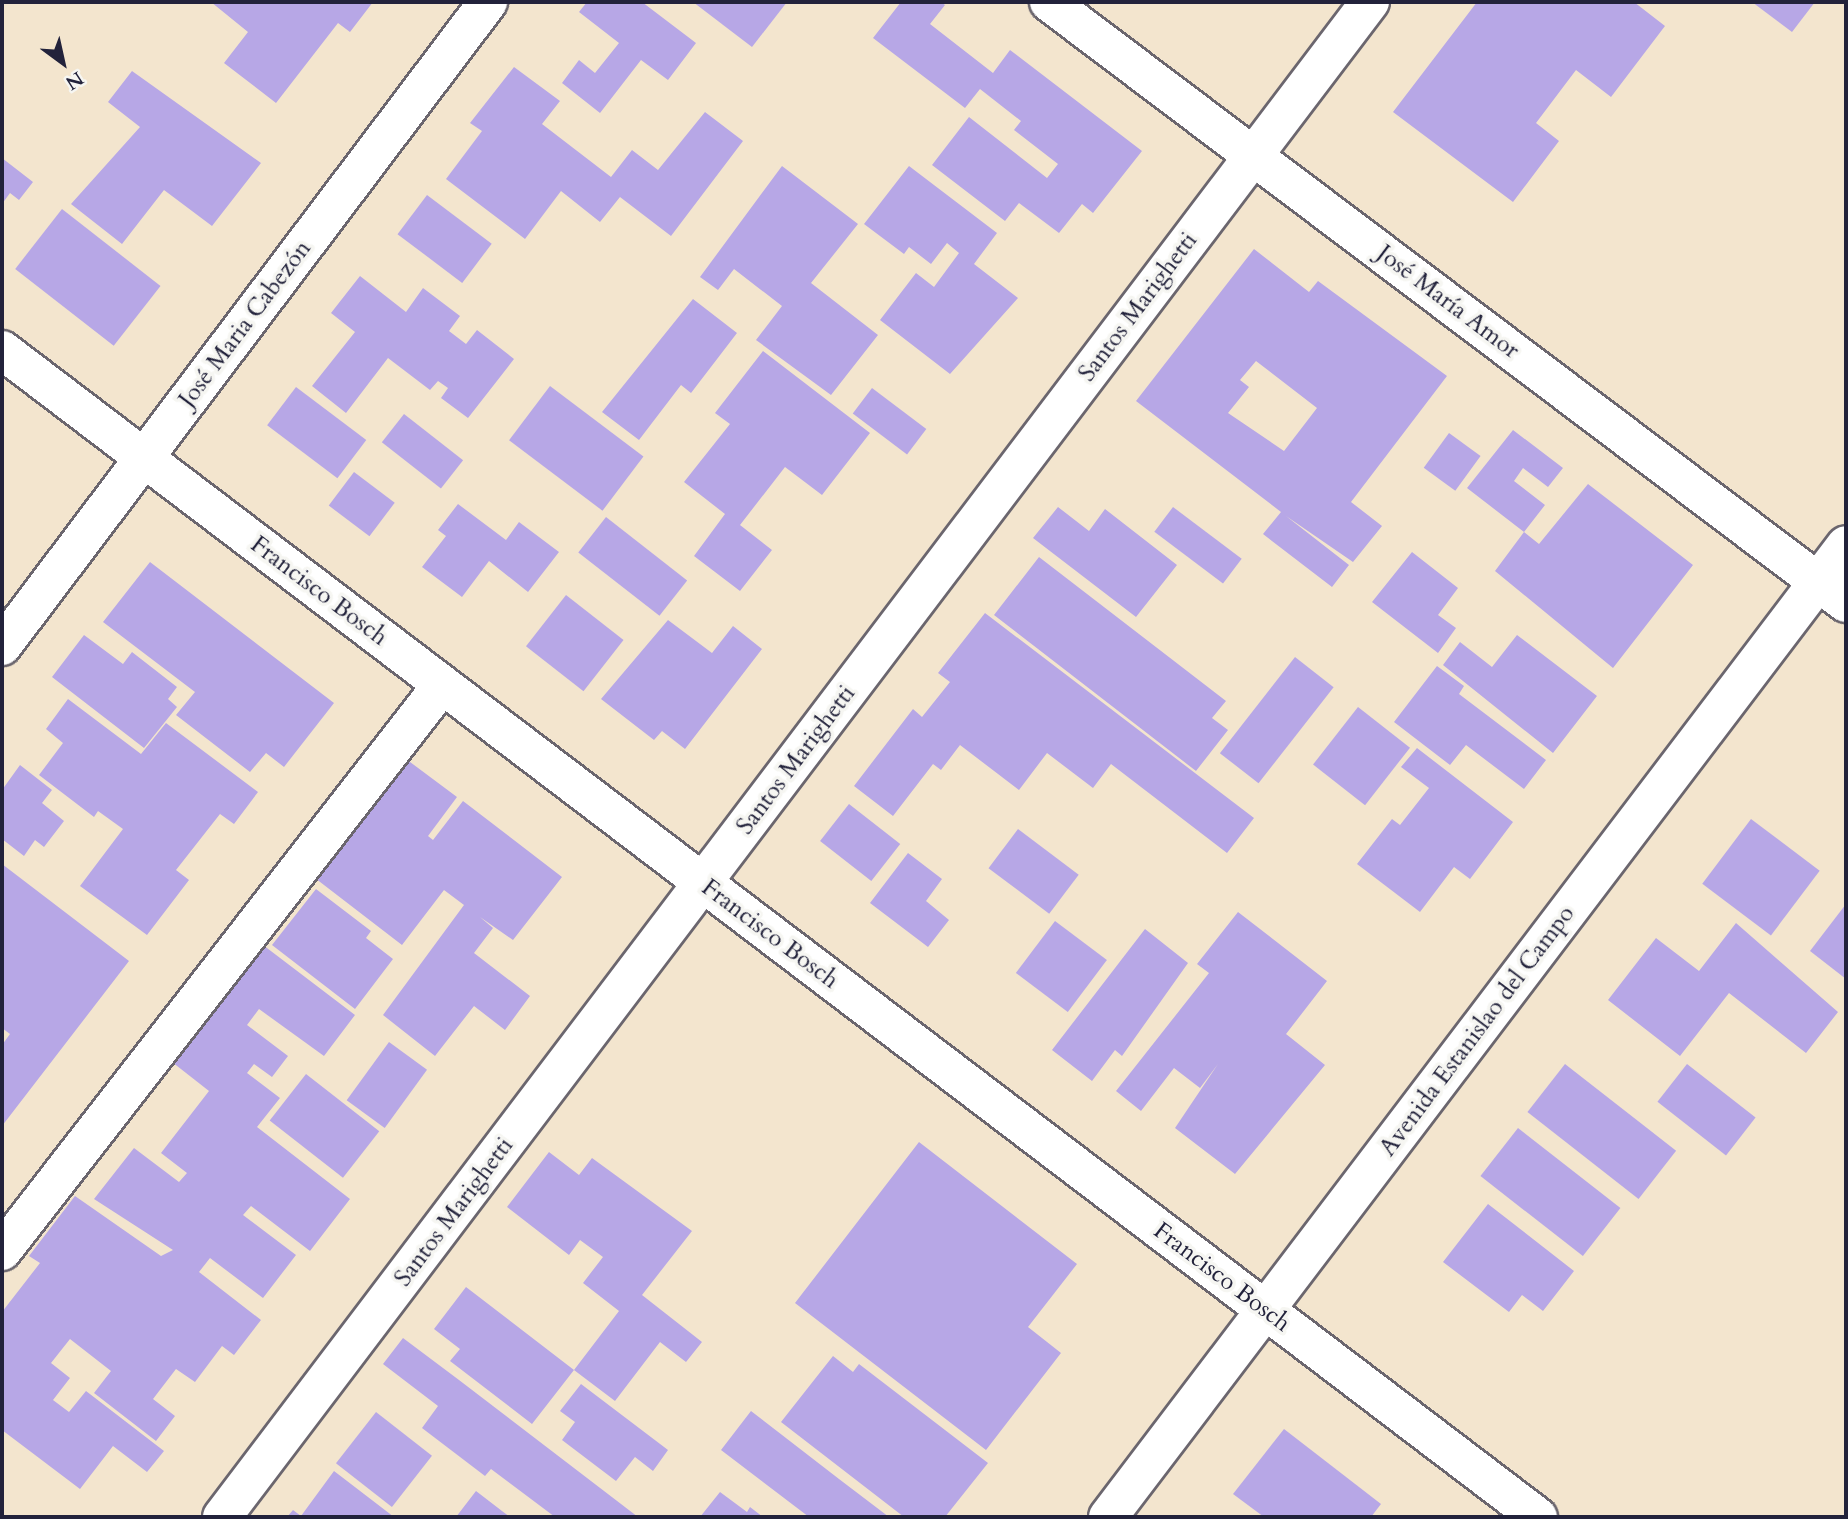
<!DOCTYPE html>
<html>
<head>
<meta charset="utf-8">
<style>
  body { margin:0 }
  #map { position:relative; width:1848px; height:1519px; overflow:hidden; background:#f3e5ce; font-family:Cardo,serif }
  div>[style] { position:absolute }
  .building>* { inset:0; background:#b7a7e6; transform-origin:0 0 }
  .roads { filter:drop-shadow(2px 0 #6b666e) drop-shadow(-2px 0 #6b666e) drop-shadow(0 2px #6b666e) drop-shadow(0 -2px #6b666e) }
  .minor>* { height:38px; margin:-19px; padding:0 19px; transform-origin:19px; border-radius:19px; background:#fff }
  .major>* { height:38px; margin:-19px; padding:0 19px; transform-origin:19px; border-radius:19px; background:#fff }
  span { translate:-50% -50%; white-space:nowrap; text-align:center; line-height:1.15; -webkit-text-stroke:7px #f6f6f2; paint-order:stroke }
  .street-label { font-size:24px; color:#22223b }
  .frame { position:absolute; inset:0; border:4px solid #22223b; pointer-events:none }
  .north { position:absolute; left:28px; top:28px; width:70px; height:70px; -webkit-text-stroke:5px #f6f6f2; paint-order:stroke; rotate:147deg; font-size:19px; font-weight:700; line-height:28px; text-align:center; color:#22223b }
  .north::after { content:''; display:block; margin:auto; width:24px; height:32px; background:#22223b; clip-path:polygon(50% 0,100% 100%,50% 72%,0 100%) }
</style>
</head>
<body>
<div id="map">
  <div class="building">
    <div style="clip-path:polygon(211px 2px,373px 2px,350px 32px,338px 23px,276px 103px,224px 63px,248px 32px)"></div>
    <div style="clip-path:polygon(587px 2px,642px 2px,696px 43px,668px 80px,641px 60px,600px 113px,562px 83px,579px 60px,595px 73px,619px 43px,579px 12px)"></div>
    <div style="clip-path:polygon(693px 2px,787px 2px,752px 47px)"></div>
    <div style="clip-path:polygon(901px 2px,941px 2px,945px 5px,930px 24px,993px 73px,1010px 50px,1142px 151px,1093px 213px,1082px 204px,1059px 233px,1019px 203px,1005px 221px,932px 165px,969px 117px,1047px 178px,1058px 164px,1014px 130px,1021px 121px,980px 89px,965px 108px,873px 38px)"></div>
    <div style="clip-path:polygon(1477px 2px,1634px 2px,1665px 26px,1611px 97px,1576px 70px,1536px 123px,1559px 141px,1513px 202px,1393px 112px)"></div>
    <div style="clip-path:polygon(1752px 2px,1815px 2px,1792px 32px)"></div>
    <div style="clip-path:polygon(514px 67px,560px 101px,542px 124px,611px 177px,632px 150px,658px 170px,705px 112px,743px 141px,671px 236px,620px 197px,600px 222px,561px 191px,525px 239px,446px 179px,482px 131px,470px 123px)"></div>
    <div style="clip-path:polygon(132px 71px,261px 163px,212px 226px,164px 190px,122px 244px,71px 204px,140px 127px,108px 102px)"></div>
    <div style="clip-path:polygon(2px 158px,33px 182px,19px 200px,10px 193px,2px 204px)"></div>
    <div style="clip-path:polygon(782px 166px,858px 224px,811px 283px,878px 335px,831px 395px,756px 340px,782px 306px,734px 269px,718px 290px,700px 277px)"></div>
    <div style="clip-path:polygon(909px 166px,997px 233px,974px 264px,1018px 298px,950px 374px,880px 320px,916px 273px,934px 287px,959px 253px,947px 243px,931px 264px,909px 247px,904px 254px,864px 224px)"></div>
    <div style="left:427px;top:195px;width:81px;height:49px;rotate:37deg"></div>
    <div style="left:62px;top:209px;width:125px;height:76px;rotate:38deg"></div>
    <div style="clip-path:polygon(evenodd,1254px 249px,1309px 292px,1318px 281px,1447px 376px,1351px 502px,1382px 526px,1353px 562px,1286px 516px,1349px 565px,1332px 587px,1263px 534px,1281px 512px,1136px 401px,1254px 249px,1256px 361px,1317px 408px,1284px 451px,1228px 413px,1249px 387px,1240px 380px,1256px 361px)"></div>
    <div style="clip-path:polygon(360px 276px,406px 312px,423px 288px,460px 316px,449px 331px,466px 344px,477px 330px,514px 359px,468px 418px,441px 398px,448px 388px,438px 381px,430px 390px,388px 358px,346px 413px,312px 386px,355px 332px,331px 313px)"></div>
    <div style="clip-path:polygon(693px 299px,737px 333px,691px 393px,681px 385px,639px 440px,602px 412px)"></div>
    <div style="clip-path:polygon(763px 351px,870px 433px,822px 495px,785px 467px,740px 525px,772px 550px,740px 591px,694px 556px,725px 514px,684px 482px,730px 424px,715px 413px)"></div>
    <div style="left:550px;top:386px;width:117px;height:68px;rotate:37deg"></div>
    <div style="left:296px;top:387px;width:88px;height:48px;rotate:37deg"></div>
    <div style="left:872px;top:388px;width:68px;height:32px;rotate:37deg"></div>
    <div style="left:404px;top:414px;width:75px;height:36px;rotate:38deg"></div>
    <div style="clip-path:polygon(1513px 430px,1563px 468px,1548px 487px,1523px 468px,1514px 481px,1545px 505px,1524px 532px,1539px 544px,1588px 484px,1693px 565px,1613px 668px,1495px 571px,1524px 532px,1467px 488px)"></div>
    <div style="left:1449px;top:433px;width:39px;height:43px;rotate:36deg"></div>
    <div style="left:354px;top:472px;width:51px;height:42px;rotate:37deg"></div>
    <div style="clip-path:polygon(458px 504px,506px 540px,519px 522px,559px 552px,528px 592px,489px 561px,462px 597px,422px 567px,446px 536px,438px 530px)"></div>
    <div style="clip-path:polygon(1058px 507px,1089px 531px,1105px 509px,1177px 565px,1136px 617px,1033px 538px)"></div>
    <div style="left:1173px;top:507px;width:86px;height:31px;rotate:37deg"></div>
    <div style="left:606px;top:517px;width:103px;height:45px;rotate:38deg"></div>
    <div style="clip-path:polygon(1412px 552px,1458px 588px,1438px 615px,1456px 628px,1438px 653px,1372px 602px)"></div>
    <div style="clip-path:polygon(1039px 557px,1226px 701px,1212px 718px,1228px 730px,1196px 771px,994px 615px)"></div>
    <div style="clip-path:polygon(150px 562px,334px 703px,284px 767px,266px 753px,250px 772px,176px 715px,195px 692px,103px 622px)"></div>
    <div style="left:566px;top:595px;width:73px;height:65px;rotate:38deg"></div>
    <div style="clip-path:polygon(985px 613px,1254px 818px,1227px 853px,1111px 764px,1093px 788px,1047px 753px,1019px 790px,960px 745px,941px 770px,933px 764px,893px 816px,854px 786px,913px 709px,922px 717px,950px 682px,938px 673px)"></div>
    <div style="clip-path:polygon(668px 620px,712px 653px,733px 626px,762px 649px,685px 749px,662px 731px,654px 740px,601px 699px)"></div>
    <div style="clip-path:polygon(84px 635px,123px 664px,132px 652px,177px 687px,168px 699px,177px 707px,144px 748px,52px 677px)"></div>
    <div style="clip-path:polygon(1517px 635px,1597px 696px,1553px 753px,1443px 665px,1460px 642px,1492px 667px)"></div>
    <div style="left:1295px;top:657px;width:49px;height:122px;rotate:38deg"></div>
    <div style="clip-path:polygon(1437px 666px,1464px 686px,1459px 694px,1546px 760px,1524px 789px,1466px 745px,1450px 765px,1394px 722px)"></div>
    <div style="clip-path:polygon(68px 699px,141px 754px,166px 723px,258px 792px,234px 824px,220px 814px,176px 870px,189px 880px,147px 935px,80px 886px,123px 829px,98px 811px,94px 817px,39px 775px,63px 743px,46px 729px)"></div>
    <div style="left:1358px;top:707px;width:66px;height:73px;rotate:38deg"></div>
    <div style="clip-path:polygon(1417px 748px,1513px 822px,1470px 879px,1454px 867px,1420px 912px,1357px 864px,1392px 819px,1400px 825px,1429px 788px,1401px 767px)"></div>
    <div style="clip-path:polygon(406px 759px,457px 797px,428px 836px,433px 840px,463px 801px,562px 877px,513px 940px,480px 917px,493px 928px,474px 953px,530px 996px,505px 1030px,474px 1006px,435px 1056px,383px 1015px,464px 905px,444px 890px,402px 945px,311px 875px)"></div>
    <div style="clip-path:polygon(20px 765px,52px 790px,42px 803px,64px 821px,44px 847px,35px 840px,24px 856px,2px 839px,2px 790px)"></div>
    <div style="left:849px;top:804px;width:65px;height:47px;rotate:38deg"></div>
    <div style="left:1751px;top:819px;width:86px;height:81px;rotate:37deg"></div>
    <div style="left:1018px;top:829px;width:76px;height:49px;rotate:37deg"></div>
    <div style="clip-path:polygon(908px 853px,942px 879px,926px 901px,949px 920px,928px 947px,870px 903px)"></div>
    <div style="clip-path:polygon(2px 864px,129px 961px,2px 1126px,2px 1045px,10px 1034px,2px 1028px)"></div>
    <div style="clip-path:polygon(316px 889px,371px 931px,366px 938px,393px 959px,355px 1009px,272px 945px)"></div>
    <div style="clip-path:polygon(1846px 904px,1846px 979px,1810px 951px)"></div>
    <div style="clip-path:polygon(1238px 912px,1327px 981px,1286px 1034px,1325px 1065px,1235px 1174px,1175px 1128px,1218px 1064px,1200px 1088px,1174px 1068px,1141px 1111px,1116px 1091px,1209px 973px,1197px 964px)"></div>
    <div style="left:1055px;top:921px;width:65px;height:65px;rotate:37deg"></div>
    <div style="clip-path:polygon(1736px 923px,1838px 1012px,1806px 1053px,1729px 993px,1680px 1056px,1608px 1000px,1656px 938px,1699px 971px)"></div>
    <div style="clip-path:polygon(1145px 929px,1188px 963px,1122px 1056px,1115px 1050px,1092px 1081px,1052px 1050px)"></div>
    <div style="clip-path:polygon(263px 945px,355px 1015px,324px 1056px,259px 1009px,247px 1025px,288px 1056px,272px 1077px,254px 1064px,247px 1073px,280px 1098px,257px 1127px,350px 1199px,310px 1251px,251px 1206px,243px 1215px,296px 1255px,263px 1298px,210px 1258px,199px 1272px,261px 1320px,234px 1355px,222px 1346px,195px 1382px,176px 1369px,153px 1399px,175px 1416px,156px 1441px,94px 1393px,111px 1371px,70px 1339px,51px 1363px,70px 1378px,53px 1400px,69px 1412px,86px 1391px,164px 1451px,147px 1472px,113px 1446px,80px 1489px,2px 1430px,2px 1312px,40px 1263px,29px 1256px,75px 1196px,161px 1256px,173px 1250px,94px 1199px,134px 1148px,179px 1182px,187px 1173px,161px 1153px,209px 1091px,172px 1062px)"></div>
    <div style="left:389px;top:1042px;width:47px;height:72px;rotate:36deg"></div>
    <div style="left:1565px;top:1064px;width:141px;height:61px;rotate:38deg"></div>
    <div style="left:1687px;top:1064px;width:87px;height:48px;rotate:38deg"></div>
    <div style="left:306px;top:1074px;width:93px;height:59px;rotate:38deg"></div>
    <div style="left:1518px;top:1128px;width:130px;height:61px;rotate:38deg"></div>
    <div style="clip-path:polygon(919px 1142px,1077px 1264px,1028px 1327px,1061px 1353px,986px 1450px,795px 1303px)"></div>
    <div style="clip-path:polygon(549px 1152px,579px 1175px,592px 1158px,692px 1231px,642px 1295px,702px 1342px,686px 1362px,660px 1342px,615px 1401px,574px 1370px,619px 1311px,583px 1283px,603px 1257px,580px 1240px,569px 1255px,507px 1207px)"></div>
    <div style="clip-path:polygon(1488px 1204px,1574px 1271px,1543px 1311px,1522px 1295px,1509px 1312px,1443px 1262px)"></div>
    <div style="clip-path:polygon(466px 1287px,574px 1370px,532px 1424px,450px 1361px,460px 1349px,434px 1329px)"></div>
    <div style="clip-path:polygon(403px 1338px,459px 1380px,638px 1517px,555px 1517px,491px 1469px,485px 1476px,422px 1428px,438px 1406px,383px 1364px)"></div>
    <div style="clip-path:polygon(833px 1356px,853px 1372px,859px 1364px,988px 1463px,945px 1517px,904px 1517px,781px 1422px)"></div>
    <div style="clip-path:polygon(581px 1384px,668px 1450px,653px 1471px,635px 1457px,616px 1481px,562px 1440px,575px 1422px,560px 1411px)"></div>
    <div style="clip-path:polygon(751px 1411px,839px 1479px,889px 1517px,809px 1517px,721px 1450px)"></div>
    <div style="left:376px;top:1412px;width:71px;height:65px;rotate:38deg"></div>
    <div style="clip-path:polygon(1284px 1429px,1381px 1504px,1371px 1517px,1264px 1517px,1233px 1494px)"></div>
    <div style="clip-path:polygon(334px 1471px,394px 1517px,287px 1517px,293px 1510px,301px 1516px)"></div>
    <div style="clip-path:polygon(476px 1491px,502px 1511px,510px 1517px,456px 1517px)"></div>
    <div style="clip-path:polygon(720px 1492px,747px 1512px,750px 1507px,763px 1517px,700px 1517px)"></div>
  </div>
  <div class="roads">
    <div class="minor">
      <div style="left:1049px;top:2px;width:998px;rotate:37.02deg"></div>
      <div style="left:2px;top:350px;width:1929px;rotate:37.23deg"></div>
      <div style="left:2px;top:646px;width:807px;rotate:-52.96deg"></div>
      <div style="left:2px;top:1251px;width:717px;rotate:-52.14deg"></div>
      <div style="left:222px;top:1517px;width:1901px;rotate:-52.85deg"></div>
    </div>
    <div class="major">
      <div style="left:1108px;top:1517px;width:1220px;rotate:-52.79deg"></div>
    </div>
  </div>
  <div class="street-label">
    <span style="left:1448px;top:302px;rotate:37deg">José María Amor</span>
    <span style="left:1138px;top:307px;rotate:-53deg">Santos Marighetti</span>
    <span style="left:245px;top:324px;rotate:-53deg">José Maria Cabezón</span>
    <span style="left:319px;top:591px;rotate:37deg">Francisco Bosch</span>
    <span style="left:796px;top:760px;rotate:-53deg">Santos Marighetti</span>
    <span style="left:770px;top:934px;rotate:37deg">Francisco Bosch</span>
    <span style="left:1477px;top:1031px;rotate:-53deg">Avenida Estanislao del Campo</span>
    <span style="left:454px;top:1212px;rotate:-53deg">Santos Marighetti</span>
    <span style="left:1222px;top:1277px;rotate:37deg">Francisco Bosch</span>
  </div>
  <div class="frame"></div>
  <div class="north">N</div>
</div>
</body>
</html>
